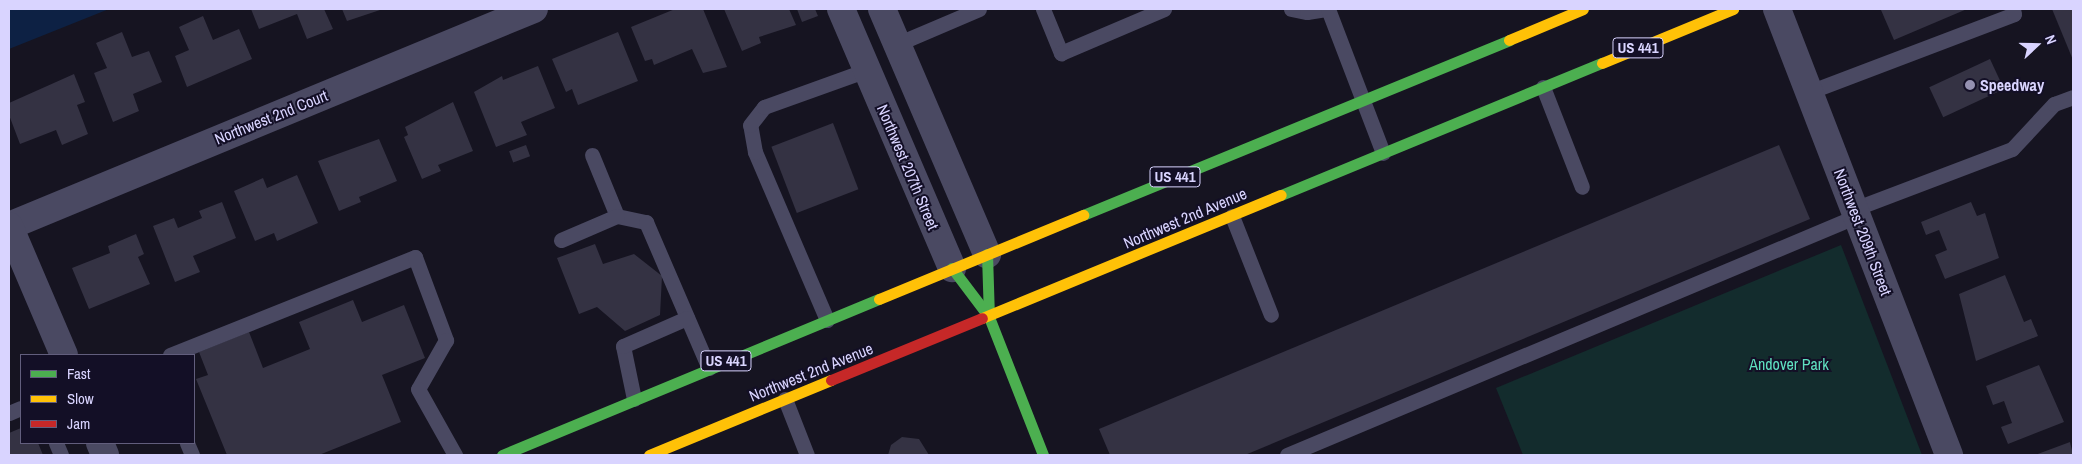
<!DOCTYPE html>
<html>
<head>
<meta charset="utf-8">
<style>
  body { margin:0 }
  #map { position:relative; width:2082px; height:464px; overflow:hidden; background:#161421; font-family:"Archivo Narrow",sans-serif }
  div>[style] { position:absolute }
  .green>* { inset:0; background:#132c2d }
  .water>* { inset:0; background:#0d2144 }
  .building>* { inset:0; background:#343243; transform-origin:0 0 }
  .lane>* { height:15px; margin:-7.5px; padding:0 7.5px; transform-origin:7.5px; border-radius:7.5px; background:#4a4962 }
  .street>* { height:28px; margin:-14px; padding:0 14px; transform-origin:14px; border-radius:14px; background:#4a4962 }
  .fast>* { height:11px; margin:-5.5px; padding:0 5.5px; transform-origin:5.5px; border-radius:5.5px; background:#4caf50 }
  .slow>* { height:11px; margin:-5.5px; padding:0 5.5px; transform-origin:5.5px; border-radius:5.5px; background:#ffc107 }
  .jam>* { height:11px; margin:-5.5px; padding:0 5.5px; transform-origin:5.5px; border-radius:5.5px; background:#c62828 }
  .dots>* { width:14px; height:14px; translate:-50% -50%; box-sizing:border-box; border:2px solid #130f26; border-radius:50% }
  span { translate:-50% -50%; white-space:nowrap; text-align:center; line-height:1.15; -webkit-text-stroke:4px #130f26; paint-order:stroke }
  .shield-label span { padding:1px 4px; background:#130f26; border:1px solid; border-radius:4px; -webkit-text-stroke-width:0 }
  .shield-label { font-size:15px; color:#d9d4ff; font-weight:700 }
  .poi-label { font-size:16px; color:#d9d4ff; font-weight:700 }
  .left { translate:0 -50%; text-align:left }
  .street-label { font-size:16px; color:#d9d4ff }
  .park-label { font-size:16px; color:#5fe0c0 }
  .frame { position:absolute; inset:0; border:10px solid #d9d4ff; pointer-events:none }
  .legend { position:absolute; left:20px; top:354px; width:175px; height:90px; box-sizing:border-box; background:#130f26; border:1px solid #625e7d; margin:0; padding:6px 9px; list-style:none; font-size:15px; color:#d9d4ff }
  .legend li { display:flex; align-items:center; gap:10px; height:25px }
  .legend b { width:25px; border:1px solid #625e7d }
  .north { position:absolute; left:2012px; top:20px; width:50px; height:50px; -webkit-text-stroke:4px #130f26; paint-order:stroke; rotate:69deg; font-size:14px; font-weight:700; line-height:20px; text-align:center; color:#d9d4ff }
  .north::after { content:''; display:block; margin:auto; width:18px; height:22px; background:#d9d4ff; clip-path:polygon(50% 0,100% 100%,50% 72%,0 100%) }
</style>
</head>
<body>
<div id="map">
  <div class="green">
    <div style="clip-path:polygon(1841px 245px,1922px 455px,1523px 455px,1496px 388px)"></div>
  </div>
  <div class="water">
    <div style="clip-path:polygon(9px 9px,109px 9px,9px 49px)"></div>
  </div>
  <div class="building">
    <div style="clip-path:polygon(251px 9px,324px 9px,333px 29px,307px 39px,297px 14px,259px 29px)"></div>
    <div style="clip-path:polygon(342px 9px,383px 9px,347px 21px)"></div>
    <div style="clip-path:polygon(675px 9px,703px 9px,727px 67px,703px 73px,692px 49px,654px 65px,652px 59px,645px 61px,631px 27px)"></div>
    <div style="clip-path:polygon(724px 9px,789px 9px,796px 25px,759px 37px,761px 43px,742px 51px)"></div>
    <div style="clip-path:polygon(797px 9px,815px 9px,818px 16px,802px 22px)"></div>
    <div style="clip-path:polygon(1885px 9px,1967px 9px,1894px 40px,1881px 10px)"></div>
    <div style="clip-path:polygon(2052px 9px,2073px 9px,2073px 60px)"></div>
    <div style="clip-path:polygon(203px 16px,213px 40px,239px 29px,252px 59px,187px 87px,175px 56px,189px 50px,179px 27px)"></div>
    <div style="clip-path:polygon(122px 32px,132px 57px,149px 51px,162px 82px,133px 94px,139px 111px,113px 122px,94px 73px,107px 68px,96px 43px)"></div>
    <div style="clip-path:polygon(618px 32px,638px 81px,578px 105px,572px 89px,566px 92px,552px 59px)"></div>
    <div style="left:1990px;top:59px;width:33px;height:67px;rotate:65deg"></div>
    <div style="clip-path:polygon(538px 66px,555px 108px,521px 122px,527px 135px,496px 147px,474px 92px,502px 76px,503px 80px)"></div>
    <div style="clip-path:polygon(74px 74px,85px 102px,77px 105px,88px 134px,62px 145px,56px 130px,20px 144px,9px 115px,9px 103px)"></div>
    <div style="clip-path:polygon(453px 102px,473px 151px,438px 165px,441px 171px,422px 179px,404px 137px,408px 135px,405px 127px)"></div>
    <div style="left:833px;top:123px;width:71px;height:66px;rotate:69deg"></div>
    <div style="clip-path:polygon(379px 139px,397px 181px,359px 197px,361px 202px,339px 211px,318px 161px)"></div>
    <div style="left:526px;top:145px;width:12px;height:18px;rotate:70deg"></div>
    <div style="clip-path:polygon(1779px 145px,1810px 219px,1245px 455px,1110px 455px,1099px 429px)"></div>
    <div style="clip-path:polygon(297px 175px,318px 223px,277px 241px,274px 233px,255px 241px,234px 191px,263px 178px,267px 188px)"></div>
    <div style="clip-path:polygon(222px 202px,236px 238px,193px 256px,200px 272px,175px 282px,153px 226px,174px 218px,178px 228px,202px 218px,199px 211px)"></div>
    <div style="clip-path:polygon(1971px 202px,1977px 216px,1985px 213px,1999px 258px,1945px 279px,1935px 255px,1947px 250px,1939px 230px,1926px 235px,1921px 222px)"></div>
    <div style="clip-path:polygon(136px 234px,144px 254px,138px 257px,150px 284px,89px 309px,72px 268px,110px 253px,108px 246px)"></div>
    <div style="clip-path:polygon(595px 244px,603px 264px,634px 254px,662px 276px,660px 315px,625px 331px,597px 307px,579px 314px,557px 258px)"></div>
    <div style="clip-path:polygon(2005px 275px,2024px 322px,2031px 319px,2038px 336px,1976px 361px,1959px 294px)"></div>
    <div style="clip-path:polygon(353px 300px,362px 322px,404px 305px,425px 358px,382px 375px,401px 422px,319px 455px,227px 455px,196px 379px,208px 375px,199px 352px,249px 332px,263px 368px,310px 349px,299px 322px)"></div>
    <div style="clip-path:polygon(2039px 365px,2064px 422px,2008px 444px,2001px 427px,2012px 423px,2004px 401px,1993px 405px,1986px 386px)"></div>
    <div style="clip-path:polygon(21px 428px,21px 443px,38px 443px,43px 455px,9px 455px,9px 433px)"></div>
    <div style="clip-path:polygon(902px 437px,919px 439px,929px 455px,888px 455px,891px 445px)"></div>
    <div style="clip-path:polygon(2070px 442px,2073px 455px,2035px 455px)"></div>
  </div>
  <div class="lane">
    <div style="left:1043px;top:9px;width:48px;rotate:67.8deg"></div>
    <div style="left:1061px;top:53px;width:112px;rotate:-23.1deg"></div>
    <div style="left:1291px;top:9px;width:16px;rotate:11deg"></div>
    <div style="left:1307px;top:12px;width:19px;rotate:-9deg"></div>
    <div style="left:1328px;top:9px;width:154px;rotate:69.1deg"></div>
    <div style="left:897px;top:44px;width:89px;rotate:-23.1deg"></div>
    <div style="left:1543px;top:87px;width:107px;rotate:68.7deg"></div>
    <div style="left:1809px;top:92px;width:219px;rotate:-20.8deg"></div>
    <div style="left:2014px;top:14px;width:5px;rotate:-101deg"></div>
    <div style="left:592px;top:155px;width:66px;rotate:67.7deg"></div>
    <div style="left:617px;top:216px;width:30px;rotate:12deg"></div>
    <div style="left:646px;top:222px;width:159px;rotate:66.7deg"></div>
    <div style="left:1854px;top:209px;width:169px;rotate:-20.8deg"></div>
    <div style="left:2012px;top:149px;width:62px;rotate:-47deg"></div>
    <div style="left:2054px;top:104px;width:20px;rotate:-20deg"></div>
    <div style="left:1232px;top:216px;width:106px;rotate:68.5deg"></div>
    <div style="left:561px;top:240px;width:61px;rotate:-23.2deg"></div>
    <div style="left:827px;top:320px;width:183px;rotate:-113.2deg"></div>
    <div style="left:755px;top:152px;width:27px;rotate:-100deg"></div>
    <div style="left:750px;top:125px;width:23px;rotate:-52deg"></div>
    <div style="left:764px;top:107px;width:109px;rotate:-19.8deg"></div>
    <div style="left:170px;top:355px;width:264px;rotate:-21.8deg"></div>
    <div style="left:415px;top:257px;width:89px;rotate:69.5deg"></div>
    <div style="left:446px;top:340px;width:56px;rotate:119.7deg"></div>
    <div style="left:418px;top:389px;width:76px;rotate:60.7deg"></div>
    <div style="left:634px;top:399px;width:54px;rotate:-101.7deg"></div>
    <div style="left:623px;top:346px;width:70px;rotate:-23.6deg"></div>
    <div style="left:785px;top:399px;width:60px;rotate:68.6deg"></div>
    <div style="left:9px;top:413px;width:13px;rotate:-23deg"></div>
    <div style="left:56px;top:443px;width:13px;rotate:67deg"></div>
    <div style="left:187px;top:443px;width:13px;rotate:67deg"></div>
    <div style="left:1287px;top:455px;width:618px;rotate:-22.75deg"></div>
  </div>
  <div class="street">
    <div style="left:841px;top:9px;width:282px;rotate:66.8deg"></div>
    <div style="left:882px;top:9px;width:267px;rotate:66.8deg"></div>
    <div style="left:1777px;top:9px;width:478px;rotate:68.9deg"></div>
    <div style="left:9px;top:226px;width:568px;rotate:-22.46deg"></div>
    <div style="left:9px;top:226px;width:140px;rotate:66.9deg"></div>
    <div style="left:100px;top:443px;width:13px;rotate:67deg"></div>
  </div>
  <div class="fast">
    <div style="left:1281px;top:195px;width:347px;rotate:-22.4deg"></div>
    <div style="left:1083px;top:215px;width:461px;rotate:-22.3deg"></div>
    <div style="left:987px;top:254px;width:63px;rotate:88.2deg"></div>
    <div style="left:952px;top:268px;width:61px;rotate:52.9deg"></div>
    <div style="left:989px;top:317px;width:148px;rotate:68.6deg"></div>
    <div style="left:502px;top:455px;width:408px;rotate:-22.5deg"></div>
  </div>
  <div class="slow">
    <div style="left:1509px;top:40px;width:80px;rotate:-22.7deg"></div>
    <div style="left:1602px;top:63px;width:142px;rotate:-22.4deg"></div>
    <div style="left:879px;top:299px;width:221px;rotate:-22.4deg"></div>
    <div style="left:982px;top:318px;width:323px;rotate:-22.4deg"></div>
    <div style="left:649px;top:455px;width:197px;rotate:-22.4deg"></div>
  </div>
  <div class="jam">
    <div style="left:831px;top:380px;width:163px;rotate:-22.3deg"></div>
  </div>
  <div class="dots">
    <div style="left:1970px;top:85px;background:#9591b1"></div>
  </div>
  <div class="shield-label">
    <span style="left:1638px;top:48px">US 441</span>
    <span style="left:1175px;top:177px">US 441</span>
    <span style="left:726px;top:361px">US 441</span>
  </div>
  <div class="poi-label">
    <span class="left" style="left:1980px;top:85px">Speedway</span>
  </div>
  <div class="street-label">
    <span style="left:271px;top:117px;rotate:-22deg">Northwest 2nd Court</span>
    <span style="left:908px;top:167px;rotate:67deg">Northwest 207th Street</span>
    <span style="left:1185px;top:218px;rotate:-23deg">Northwest 2nd Avenue</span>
    <span style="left:1863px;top:232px;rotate:69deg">Northwest 209th Street</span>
    <span style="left:811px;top:372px;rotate:-22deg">Northwest 2nd Avenue</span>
  </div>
  <div class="park-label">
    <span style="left:1789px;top:364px">Andover Park</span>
  </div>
  <div class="frame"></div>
  <ul class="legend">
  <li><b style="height:6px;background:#4caf50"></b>Fast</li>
  <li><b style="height:6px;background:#ffc107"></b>Slow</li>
  <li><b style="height:6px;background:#c62828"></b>Jam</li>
  </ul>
  <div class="north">N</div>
</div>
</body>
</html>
